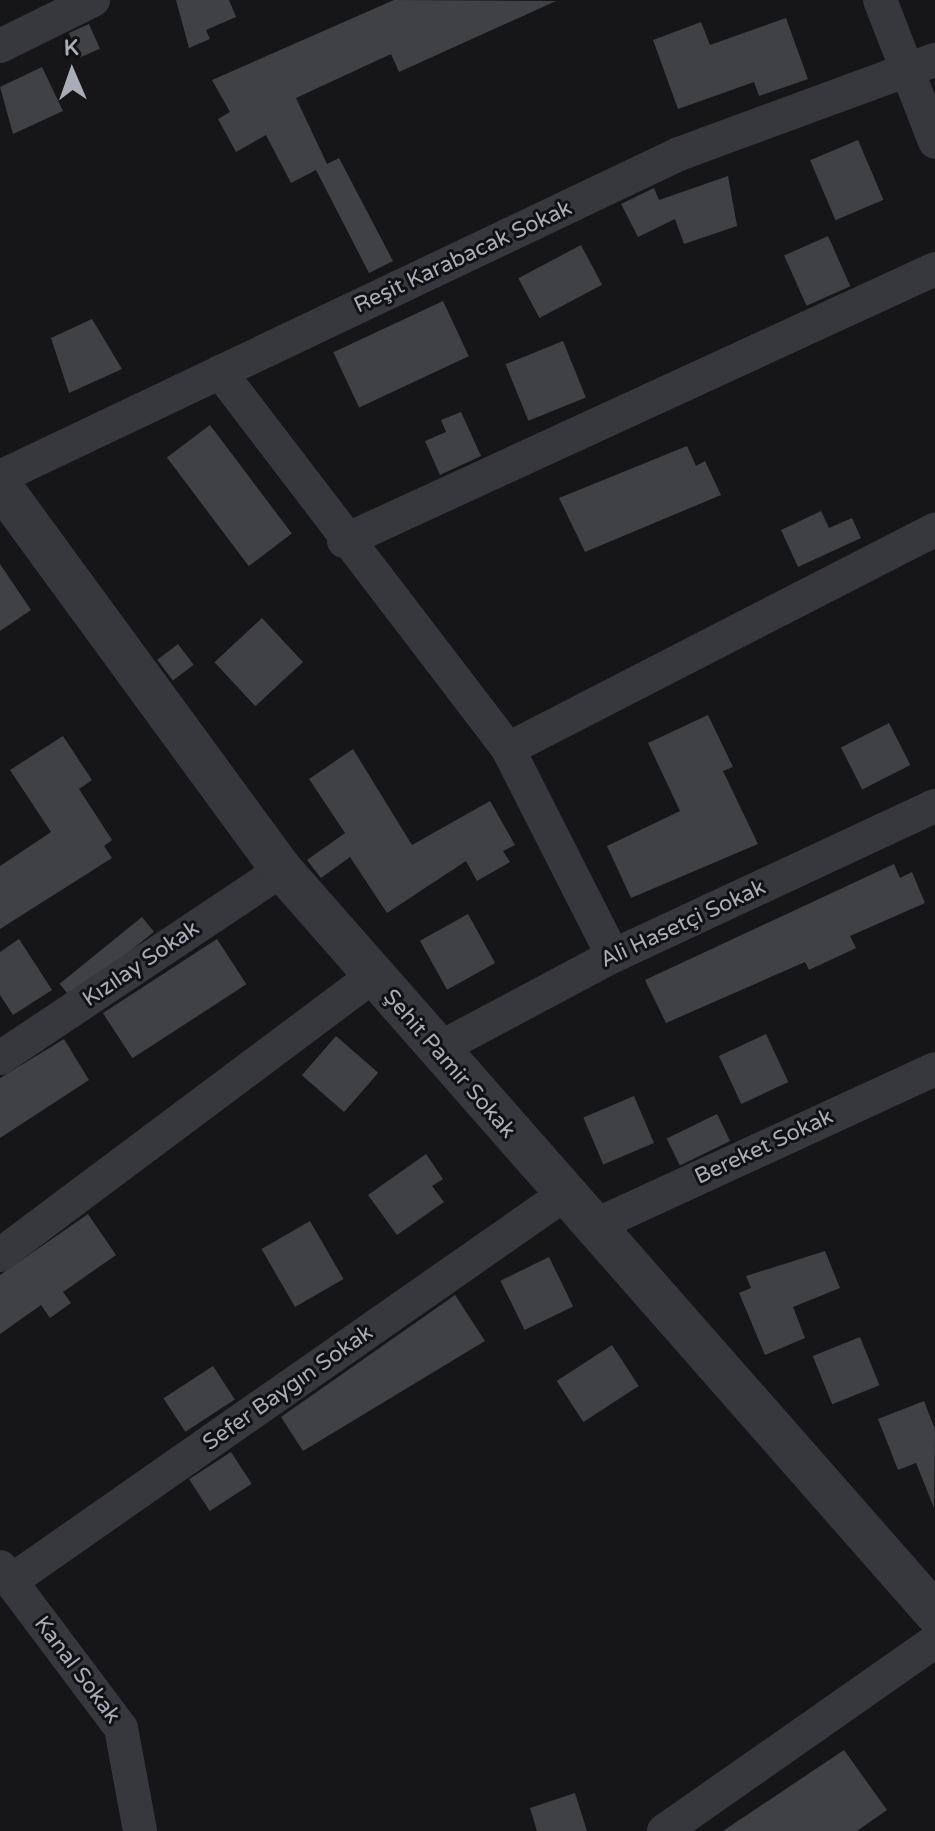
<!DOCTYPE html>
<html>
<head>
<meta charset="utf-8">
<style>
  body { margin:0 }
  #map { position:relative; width:935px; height:1831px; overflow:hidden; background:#161618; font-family:"Varela Round",sans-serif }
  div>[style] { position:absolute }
  .building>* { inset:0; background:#404145; transform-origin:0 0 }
  .minor>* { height:34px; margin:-17px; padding:0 17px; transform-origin:17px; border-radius:17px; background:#37383d }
  .tertiary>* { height:42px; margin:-21px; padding:0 21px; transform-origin:21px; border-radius:21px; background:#37383d }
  span { translate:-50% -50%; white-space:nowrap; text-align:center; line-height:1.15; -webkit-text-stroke:6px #111113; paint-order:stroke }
  .street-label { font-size:22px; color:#a8adb8 }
  .north { position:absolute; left:32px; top:32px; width:80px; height:80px; -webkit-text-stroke:6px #111113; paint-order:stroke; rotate:358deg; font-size:22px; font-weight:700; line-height:32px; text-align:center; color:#a8adb8 }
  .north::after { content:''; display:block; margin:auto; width:28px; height:36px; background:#a8adb8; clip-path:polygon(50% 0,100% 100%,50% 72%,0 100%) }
</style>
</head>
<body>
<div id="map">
  <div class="building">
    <div style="clip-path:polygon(176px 0,229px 0,236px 17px,206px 30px,210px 39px,189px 48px)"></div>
    <div style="clip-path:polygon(394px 0,556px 1px,399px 72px,391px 54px,296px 98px,327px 164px,339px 158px,393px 261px,369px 273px,316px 170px,291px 183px,266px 135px,236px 152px,218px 119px,230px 112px,212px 80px)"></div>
    <div style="clip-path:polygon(786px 18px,808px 79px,759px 96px,754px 82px,678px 109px,653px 40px,701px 22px,710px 45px)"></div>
    <div style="left:89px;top:24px;width:27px;height:22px;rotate:66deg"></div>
    <div style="clip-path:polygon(42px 67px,63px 111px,13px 134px,0 87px)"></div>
    <div style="left:858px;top:140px;width:65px;height:52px;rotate:67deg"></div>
    <div style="clip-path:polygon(728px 176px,737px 226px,684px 244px,675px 219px,638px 237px,621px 204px,654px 188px,659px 200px)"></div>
    <div style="left:828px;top:236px;width:55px;height:48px;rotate:66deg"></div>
    <div style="left:581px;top:245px;width:45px;height:71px;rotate:62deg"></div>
    <div style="left:443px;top:301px;width:61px;height:121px;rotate:65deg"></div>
    <div style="clip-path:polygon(92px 319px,122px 369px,69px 393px,51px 338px)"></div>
    <div style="left:563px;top:341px;width:61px;height:62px;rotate:68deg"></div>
    <div style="clip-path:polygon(461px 412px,481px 456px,440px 475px,425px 441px,446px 432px,441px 420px)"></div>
    <div style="left:210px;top:425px;width:136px;height:54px;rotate:53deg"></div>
    <div style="clip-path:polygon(687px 446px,696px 466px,705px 461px,721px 495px,585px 552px,559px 498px)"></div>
    <div style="clip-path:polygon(821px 511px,829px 528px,852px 518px,861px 538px,798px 567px,781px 530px)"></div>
    <div style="clip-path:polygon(0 564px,31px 610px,0 631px)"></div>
    <div style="left:262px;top:618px;width:60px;height:65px;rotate:47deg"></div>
    <div style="left:178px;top:644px;width:26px;height:26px;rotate:53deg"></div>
    <div style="clip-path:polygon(708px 715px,733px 767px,723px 771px,758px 844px,631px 898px,607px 846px,680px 811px,648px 743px)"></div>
    <div style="left:889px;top:723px;width:47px;height:54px;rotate:63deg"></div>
    <div style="clip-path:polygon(63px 736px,92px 780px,79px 789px,112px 840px,104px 846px,112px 858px,0 929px,0 866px,51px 832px,10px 770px)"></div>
    <div style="clip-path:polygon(353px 749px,412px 845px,490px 801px,515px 845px,503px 851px,510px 862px,477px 881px,466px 861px,387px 913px,350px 857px,321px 878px,307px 860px,345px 833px,309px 779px)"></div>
    <div style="clip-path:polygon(894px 864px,900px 878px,912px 872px,925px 903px,850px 936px,856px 948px,809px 970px,805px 962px,666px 1023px,645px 980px)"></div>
    <div style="left:468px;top:914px;width:56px;height:55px;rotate:61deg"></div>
    <div style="left:142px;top:917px;width:19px;height:106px;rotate:51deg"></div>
    <div style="clip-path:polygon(19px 939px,52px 990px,13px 1015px,0 995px,0 952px)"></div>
    <div style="left:217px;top:939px;width:54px;height:136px;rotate:57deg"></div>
    <div style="left:766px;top:1034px;width:53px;height:52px;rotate:65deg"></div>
    <div style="left:336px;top:1036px;width:56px;height:52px;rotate:41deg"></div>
    <div style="clip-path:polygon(64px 1039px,89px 1080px,0 1138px,0 1078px)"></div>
    <div style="left:634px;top:1096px;width:51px;height:55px;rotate:67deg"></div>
    <div style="left:717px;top:1114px;width:30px;height:56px;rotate:64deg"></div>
    <div style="clip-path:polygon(426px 1154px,443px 1179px,432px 1186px,444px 1202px,397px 1235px,368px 1195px)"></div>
    <div style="clip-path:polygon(88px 1214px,116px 1255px,63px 1292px,71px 1303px,50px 1318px,41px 1305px,0 1334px,0 1275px)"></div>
    <div style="left:310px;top:1221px;width:67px;height:56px;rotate:60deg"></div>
    <div style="clip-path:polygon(825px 1251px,840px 1288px,793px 1307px,805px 1338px,765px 1355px,739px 1293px,751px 1288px,746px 1276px)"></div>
    <div style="left:549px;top:1257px;width:55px;height:54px;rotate:64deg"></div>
    <div style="clip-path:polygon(455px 1295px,485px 1341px,303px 1451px,281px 1417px)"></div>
    <div style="left:860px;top:1337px;width:52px;height:51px;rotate:68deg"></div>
    <div style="left:612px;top:1345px;width:49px;height:66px;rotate:57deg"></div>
    <div style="left:213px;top:1366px;width:40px;height:59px;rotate:57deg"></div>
    <div style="clip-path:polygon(924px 1401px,935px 1429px,934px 1508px,916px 1463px,898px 1470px,878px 1419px)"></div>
    <div style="left:231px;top:1452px;width:38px;height:50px;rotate:57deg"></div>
    <div style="clip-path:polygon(844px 1750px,887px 1810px,857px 1831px,723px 1831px)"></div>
    <div style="clip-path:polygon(575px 1793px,587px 1831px,537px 1831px,530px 1808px)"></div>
  </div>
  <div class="minor">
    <div style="left:880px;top:0;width:152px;rotate:68.8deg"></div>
    <div style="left:0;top:46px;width:104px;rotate:-26.3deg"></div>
    <div style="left:220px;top:372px;width:474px;rotate:52.6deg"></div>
    <div style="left:508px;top:749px;width:232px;rotate:63.1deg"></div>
    <div style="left:0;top:477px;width:752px;rotate:-25.44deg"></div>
    <div style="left:679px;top:154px;width:273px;rotate:-20.2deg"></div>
    <div style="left:344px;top:541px;width:651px;rotate:-24.71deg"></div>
    <div style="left:508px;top:749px;width:480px;rotate:-27.2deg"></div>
    <div style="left:436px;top:1050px;width:200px;rotate:-28deg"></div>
    <div style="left:613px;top:956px;width:355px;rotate:-25deg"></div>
    <div style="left:0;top:1058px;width:339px;rotate:-33.7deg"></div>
    <div style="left:594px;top:1226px;width:375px;rotate:-24.7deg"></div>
    <div style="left:0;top:1255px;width:466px;rotate:-36.8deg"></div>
    <div style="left:0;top:1567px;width:201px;rotate:53.1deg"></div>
    <div style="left:121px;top:1728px;width:105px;rotate:79.5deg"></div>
    <div style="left:11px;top:1581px;width:676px;rotate:-34.94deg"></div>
    <div style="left:664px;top:1831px;width:331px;rotate:-35deg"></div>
  </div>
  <div class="tertiary">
    <div style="left:0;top:485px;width:477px;rotate:53.8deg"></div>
    <div style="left:282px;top:870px;width:989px;rotate:48.69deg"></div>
  </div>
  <div class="street-label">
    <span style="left:463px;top:257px;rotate:-25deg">Reşit Karabacak Sokak</span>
    <span style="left:683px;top:924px;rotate:-25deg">Ali Hasetçi Sokak</span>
    <span style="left:141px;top:964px;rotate:-34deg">Kızılay Sokak</span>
    <span style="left:449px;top:1064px;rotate:49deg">Şehit Pamir Sokak</span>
    <span style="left:764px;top:1147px;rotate:-25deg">Bereket Sokak</span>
    <span style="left:288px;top:1388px;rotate:-35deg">Sefer Baygın Sokak</span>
    <span style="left:77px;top:1670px;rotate:53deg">Kanal Sokak</span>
  </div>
  <div class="north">K</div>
</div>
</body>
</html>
